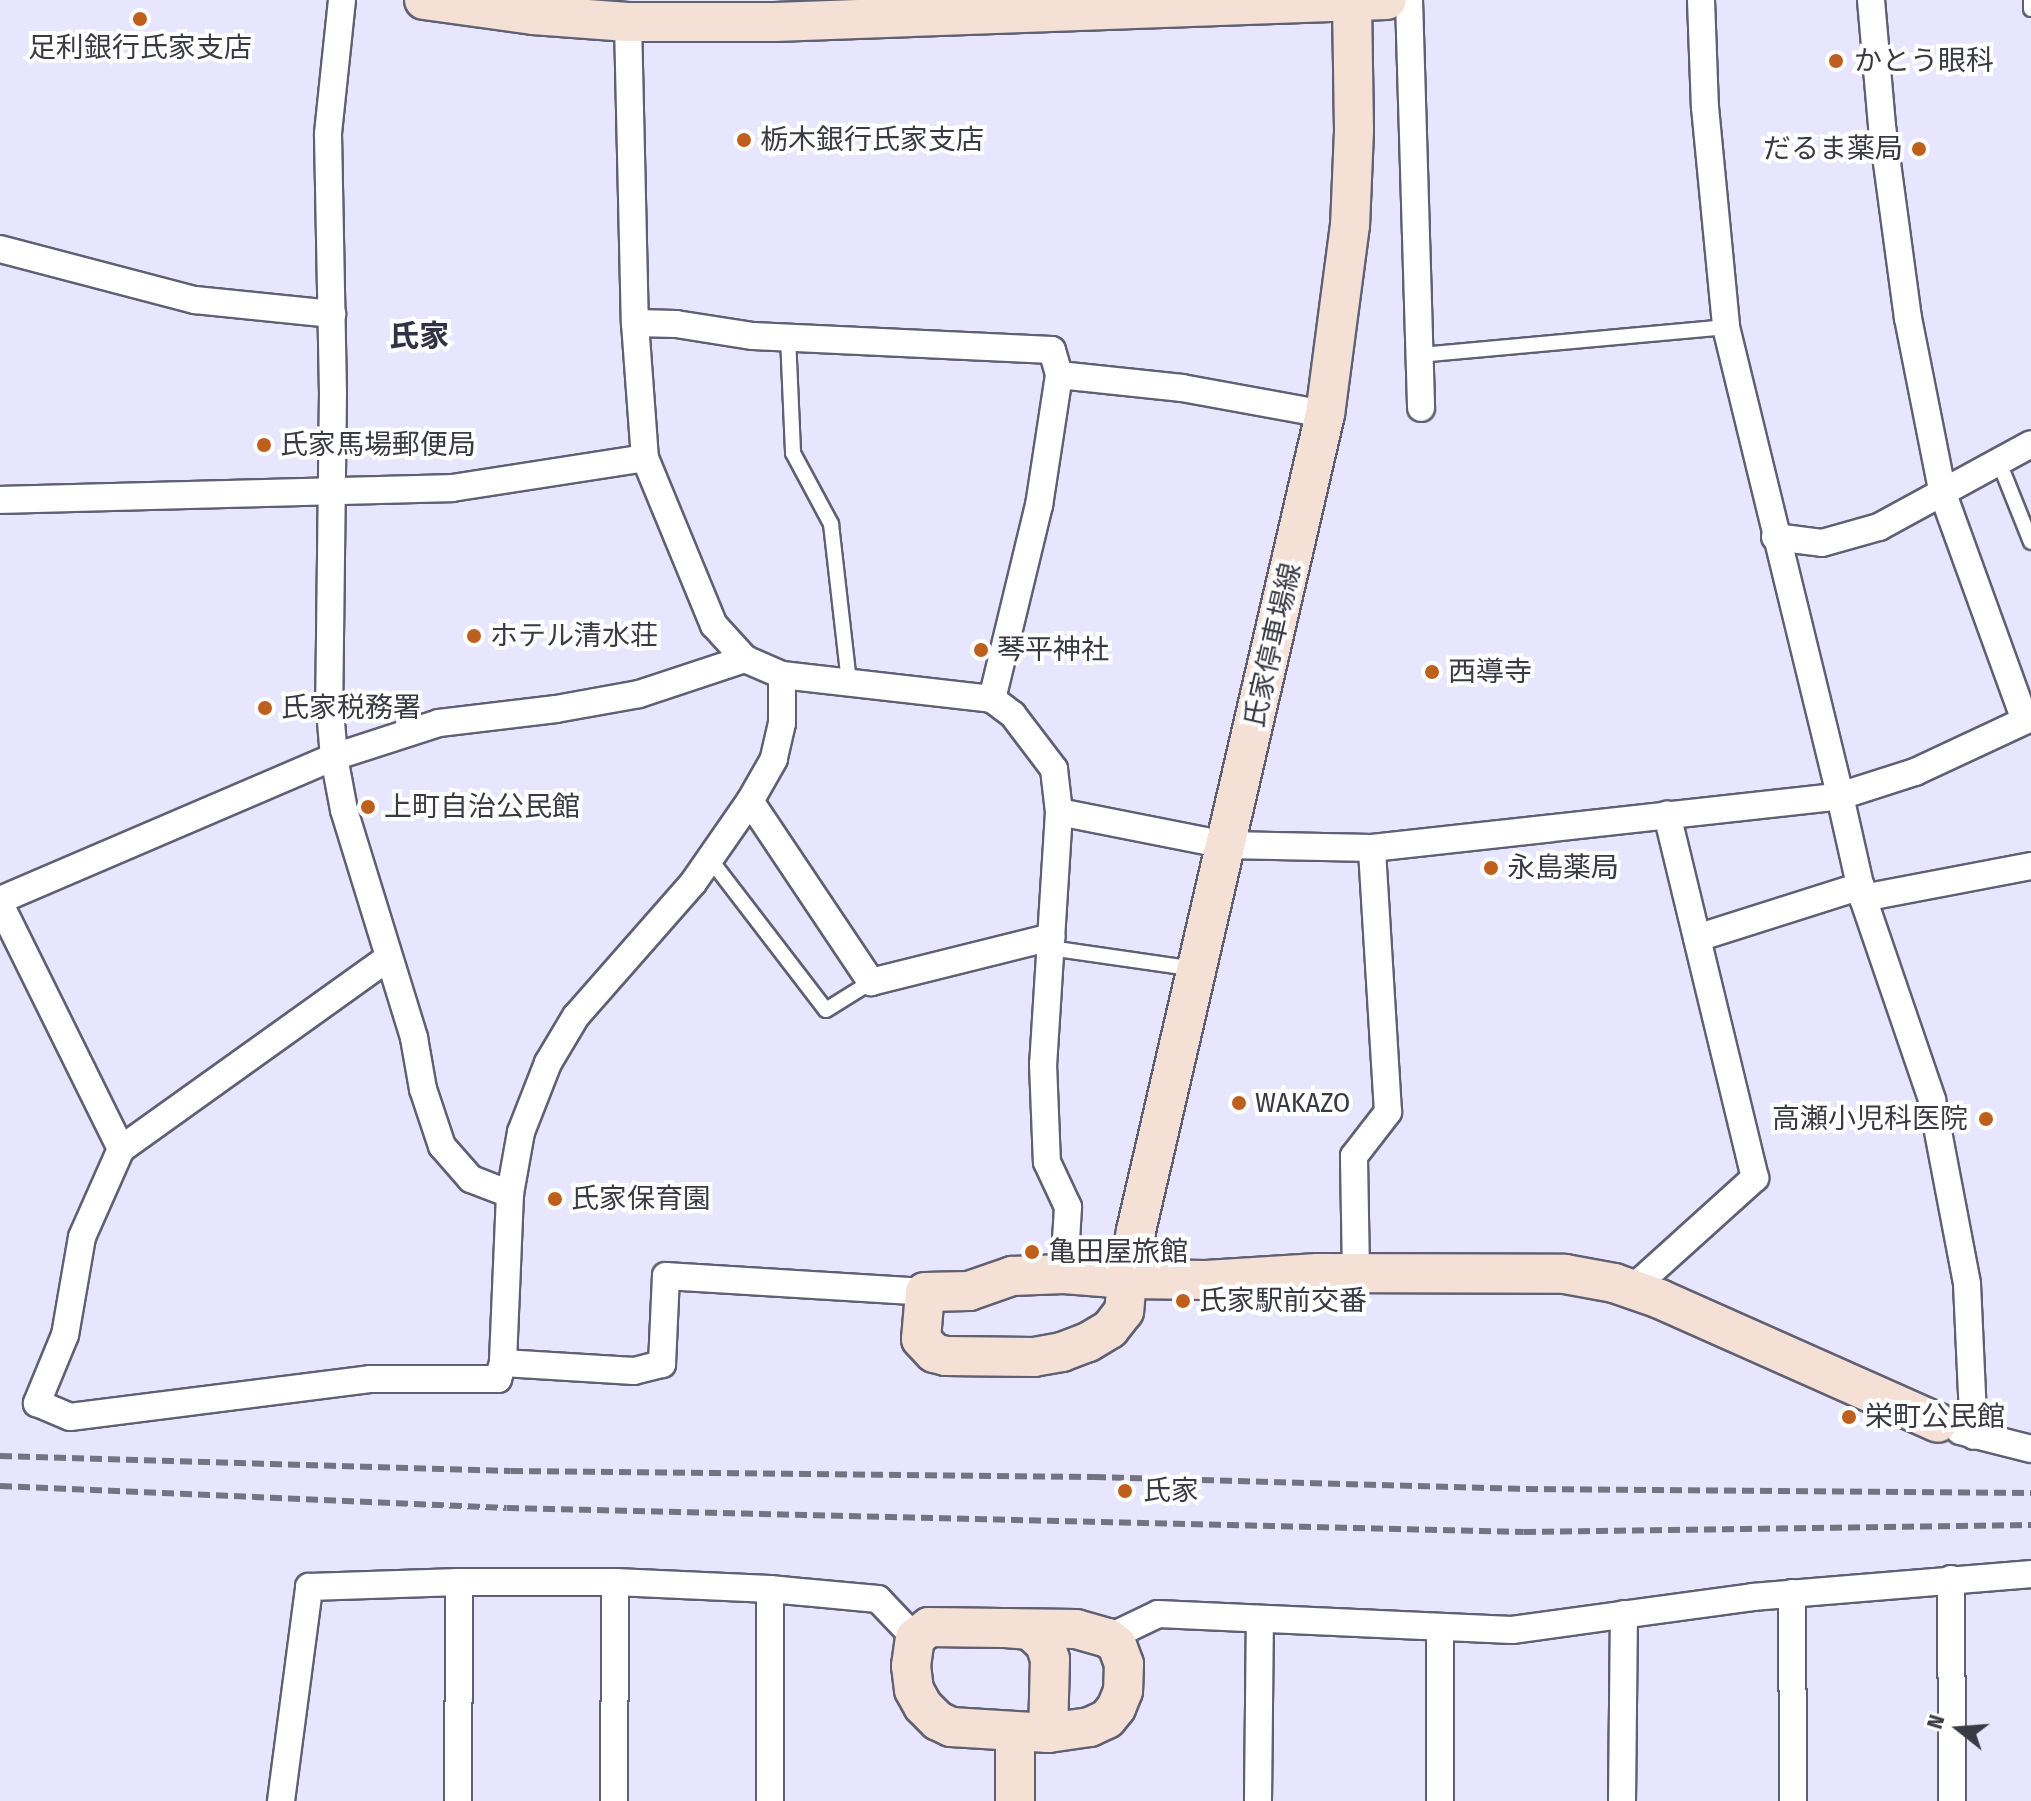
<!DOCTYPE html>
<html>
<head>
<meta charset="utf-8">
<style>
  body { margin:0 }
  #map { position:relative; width:2031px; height:1801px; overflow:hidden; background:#e7e6fe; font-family:"Fira Sans Condensed","Noto Sans JP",sans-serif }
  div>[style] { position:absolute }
  .roads { filter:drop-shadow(2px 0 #606074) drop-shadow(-2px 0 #606074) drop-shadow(0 2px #606074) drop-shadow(0 -2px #606074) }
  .lane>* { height:14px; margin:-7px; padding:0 7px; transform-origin:7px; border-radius:7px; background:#fff }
  .street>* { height:26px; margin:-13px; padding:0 13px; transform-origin:13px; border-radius:13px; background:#fff }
  .secondary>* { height:38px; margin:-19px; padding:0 19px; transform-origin:19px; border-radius:19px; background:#f4e0d5 }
  .rail>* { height:6px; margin-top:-3px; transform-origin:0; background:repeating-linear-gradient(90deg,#747382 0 12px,transparent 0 18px) }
  .dots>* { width:22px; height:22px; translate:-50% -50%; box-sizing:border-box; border:4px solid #fff; border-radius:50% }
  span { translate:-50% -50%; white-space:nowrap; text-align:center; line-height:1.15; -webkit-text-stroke:8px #fff; paint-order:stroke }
  .poi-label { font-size:28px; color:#3a3a44 }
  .left { translate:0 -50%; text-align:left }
  .right { translate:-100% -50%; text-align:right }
  .street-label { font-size:28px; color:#3a3a44 }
  .neighbourhood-label { font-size:30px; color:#333245; font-weight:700 }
  .north { position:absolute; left:1919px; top:1689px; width:80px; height:80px; -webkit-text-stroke:6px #fff; paint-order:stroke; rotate:287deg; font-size:22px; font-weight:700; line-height:32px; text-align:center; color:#3a3a44 }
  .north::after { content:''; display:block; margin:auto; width:28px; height:36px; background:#3a3a44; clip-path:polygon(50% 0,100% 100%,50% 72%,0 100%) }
</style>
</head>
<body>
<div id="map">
  <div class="roads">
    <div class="lane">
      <div style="left:2031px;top:0;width:9px;rotate:90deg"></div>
      <div style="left:788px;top:337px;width:116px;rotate:87.5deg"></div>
      <div style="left:793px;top:453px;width:81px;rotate:61.8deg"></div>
      <div style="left:831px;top:524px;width:159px;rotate:83.5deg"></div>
      <div style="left:1420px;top:355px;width:307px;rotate:-5.2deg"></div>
      <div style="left:1999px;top:462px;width:86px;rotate:68.2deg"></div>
      <div style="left:710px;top:859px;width:190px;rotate:52.5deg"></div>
      <div style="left:826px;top:1010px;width:53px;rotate:-31.9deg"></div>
      <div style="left:1050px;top:948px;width:148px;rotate:8.2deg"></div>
    </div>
    <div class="street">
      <div style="left:342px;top:0;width:135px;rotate:96deg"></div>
      <div style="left:328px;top:134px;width:258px;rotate:88.9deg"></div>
      <div style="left:333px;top:392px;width:306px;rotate:90.7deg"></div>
      <div style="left:329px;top:698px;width:59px;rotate:85.2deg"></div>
      <div style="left:334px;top:757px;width:54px;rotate:79.3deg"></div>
      <div style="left:344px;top:810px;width:239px;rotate:72.9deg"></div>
      <div style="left:414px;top:1038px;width:52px;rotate:80deg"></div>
      <div style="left:423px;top:1089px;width:60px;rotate:71.6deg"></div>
      <div style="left:442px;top:1146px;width:44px;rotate:48.7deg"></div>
      <div style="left:471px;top:1179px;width:42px;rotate:21deg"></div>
      <div style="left:1409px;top:0;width:408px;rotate:88.3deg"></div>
      <div style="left:1701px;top:0;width:107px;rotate:87.9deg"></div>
      <div style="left:1705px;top:107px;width:221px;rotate:84.5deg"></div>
      <div style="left:1726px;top:327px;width:483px;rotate:76.3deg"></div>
      <div style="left:1840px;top:796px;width:79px;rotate:-17.7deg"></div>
      <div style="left:1915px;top:772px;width:128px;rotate:-25deg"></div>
      <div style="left:1871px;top:0;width:126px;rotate:85deg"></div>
      <div style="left:1882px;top:126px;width:194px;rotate:82.3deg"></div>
      <div style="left:1908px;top:318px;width:179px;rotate:78.8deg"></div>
      <div style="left:1943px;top:494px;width:240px;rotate:70.1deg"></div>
      <div style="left:628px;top:22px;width:301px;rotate:88.7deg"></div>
      <div style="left:635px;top:323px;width:135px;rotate:85.8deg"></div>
      <div style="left:645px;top:458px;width:181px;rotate:67.6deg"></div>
      <div style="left:714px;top:625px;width:46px;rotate:47.6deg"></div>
      <div style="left:745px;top:659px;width:40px;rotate:23.4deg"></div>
      <div style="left:782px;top:675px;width:211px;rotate:6.5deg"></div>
      <div style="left:992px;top:699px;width:26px;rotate:37deg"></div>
      <div style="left:1013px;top:715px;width:68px;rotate:52.8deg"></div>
      <div style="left:1054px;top:769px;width:43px;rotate:83.4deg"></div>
      <div style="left:1059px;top:812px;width:253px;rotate:93.6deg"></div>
      <div style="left:1043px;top:1064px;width:98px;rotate:87.7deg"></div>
      <div style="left:1047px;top:1162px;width:50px;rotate:65deg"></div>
      <div style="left:1068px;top:1207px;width:67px;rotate:93.4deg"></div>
      <div style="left:0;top:249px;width:202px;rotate:14.7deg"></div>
      <div style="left:195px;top:300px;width:138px;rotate:5.8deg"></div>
      <div style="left:635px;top:323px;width:41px;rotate:1.4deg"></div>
      <div style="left:676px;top:324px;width:78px;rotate:8.9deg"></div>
      <div style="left:753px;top:336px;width:299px;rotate:2.7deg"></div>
      <div style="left:1052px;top:350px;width:26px;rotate:74deg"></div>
      <div style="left:1059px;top:375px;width:132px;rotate:98.7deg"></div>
      <div style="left:1039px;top:505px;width:200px;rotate:103.6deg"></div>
      <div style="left:1059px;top:375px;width:124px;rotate:6deg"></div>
      <div style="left:1182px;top:388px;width:145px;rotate:10.3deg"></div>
      <div style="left:0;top:500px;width:452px;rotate:-1.5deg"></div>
      <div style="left:452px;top:488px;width:195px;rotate:-8.8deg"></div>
      <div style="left:1775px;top:537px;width:47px;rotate:7.3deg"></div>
      <div style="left:1822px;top:543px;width:59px;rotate:-15.7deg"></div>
      <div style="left:1879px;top:527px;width:173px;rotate:-28.6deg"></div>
      <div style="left:782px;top:675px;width:48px;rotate:90deg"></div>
      <div style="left:782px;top:723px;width:37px;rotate:103deg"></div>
      <div style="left:774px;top:759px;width:48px;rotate:119.7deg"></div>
      <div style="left:750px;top:801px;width:100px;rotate:124.8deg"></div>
      <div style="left:693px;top:883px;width:177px;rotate:131.3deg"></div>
      <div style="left:576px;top:1016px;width:55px;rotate:120.8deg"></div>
      <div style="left:548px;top:1063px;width:74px;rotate:111.4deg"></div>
      <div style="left:521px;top:1132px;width:63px;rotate:100.1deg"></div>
      <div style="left:510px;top:1194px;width:169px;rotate:92.4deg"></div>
      <div style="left:503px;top:1363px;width:131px;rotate:3.5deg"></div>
      <div style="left:634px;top:1371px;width:29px;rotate:-14deg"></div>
      <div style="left:662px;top:1364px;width:88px;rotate:-87.4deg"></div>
      <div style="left:666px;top:1276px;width:259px;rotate:3.5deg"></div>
      <div style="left:750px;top:801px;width:218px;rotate:56.2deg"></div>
      <div style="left:871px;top:982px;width:186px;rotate:-14deg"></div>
      <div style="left:1059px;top:812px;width:170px;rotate:11.2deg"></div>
      <div style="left:1226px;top:845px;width:146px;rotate:1.2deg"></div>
      <div style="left:1372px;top:848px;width:471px;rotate:-6.3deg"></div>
      <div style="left:1840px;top:796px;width:105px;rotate:77.3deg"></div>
      <div style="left:1863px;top:898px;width:213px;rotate:71.1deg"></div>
      <div style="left:1932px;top:1100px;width:187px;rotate:79.2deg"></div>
      <div style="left:1967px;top:1284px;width:152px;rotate:87.4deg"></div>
      <div style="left:1863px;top:898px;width:171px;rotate:-10.8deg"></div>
      <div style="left:0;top:900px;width:363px;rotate:-23.2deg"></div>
      <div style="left:334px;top:757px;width:110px;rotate:-17.9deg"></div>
      <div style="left:439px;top:723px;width:118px;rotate:-6.8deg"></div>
      <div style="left:556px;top:709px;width:84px;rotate:-10.2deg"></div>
      <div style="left:639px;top:694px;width:112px;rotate:-18.3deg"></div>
      <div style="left:0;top:904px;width:273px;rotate:63.7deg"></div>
      <div style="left:1697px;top:938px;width:172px;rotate:-17.6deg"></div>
      <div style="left:388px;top:958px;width:328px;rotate:144.4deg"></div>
      <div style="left:121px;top:1149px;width:96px;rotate:113.9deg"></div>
      <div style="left:82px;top:1237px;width:99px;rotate:99.8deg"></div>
      <div style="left:65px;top:1335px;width:74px;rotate:112.4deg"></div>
      <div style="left:37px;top:1403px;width:36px;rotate:23deg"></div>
      <div style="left:70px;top:1417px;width:302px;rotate:-7.2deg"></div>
      <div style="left:370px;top:1379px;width:128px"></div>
      <div style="left:498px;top:1379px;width:17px;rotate:-73deg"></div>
      <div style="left:1356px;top:1273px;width:117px;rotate:-91deg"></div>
      <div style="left:1354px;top:1156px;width:56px;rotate:-52.3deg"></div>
      <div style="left:1388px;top:1112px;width:264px;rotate:-93.5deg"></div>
      <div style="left:1632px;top:1289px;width:166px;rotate:-42.1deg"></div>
      <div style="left:1755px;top:1178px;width:374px;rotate:-103.6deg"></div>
      <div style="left:1960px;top:1431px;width:73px;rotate:14.2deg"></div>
      <div style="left:1951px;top:1579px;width:222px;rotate:89.7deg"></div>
      <div style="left:1792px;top:1593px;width:208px;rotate:89.7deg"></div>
      <div style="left:1108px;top:1638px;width:55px;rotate:-25.6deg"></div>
      <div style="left:1158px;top:1614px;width:354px;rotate:2.6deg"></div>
      <div style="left:1512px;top:1630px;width:243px;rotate:-7.8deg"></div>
      <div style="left:1753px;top:1597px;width:279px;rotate:-4.7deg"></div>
      <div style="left:281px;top:1801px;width:216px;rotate:-82.5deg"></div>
      <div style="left:309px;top:1587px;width:150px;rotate:-1.9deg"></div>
      <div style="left:459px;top:1582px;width:156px"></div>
      <div style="left:615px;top:1582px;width:155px;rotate:2.6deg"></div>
      <div style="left:770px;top:1589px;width:108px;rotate:5.3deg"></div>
      <div style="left:878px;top:1599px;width:54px;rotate:46.5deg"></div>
      <div style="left:458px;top:1801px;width:219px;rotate:-89.7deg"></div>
      <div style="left:614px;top:1801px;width:219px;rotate:-89.7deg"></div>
      <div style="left:770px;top:1801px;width:212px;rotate:-90deg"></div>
      <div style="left:1258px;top:1801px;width:182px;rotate:-89.4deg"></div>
      <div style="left:1440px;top:1801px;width:174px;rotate:-90deg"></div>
      <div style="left:1622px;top:1801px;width:187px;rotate:-89.4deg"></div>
    </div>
    <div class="secondary">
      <div style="left:424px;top:0;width:110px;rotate:7.8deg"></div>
      <div style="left:533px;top:15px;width:95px;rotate:4.2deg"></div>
      <div style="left:628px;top:22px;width:147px"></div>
      <div style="left:775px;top:22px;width:612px;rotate:-2.06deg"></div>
      <div style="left:1352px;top:2px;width:129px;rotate:89.1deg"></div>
      <div style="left:1354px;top:131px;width:94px;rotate:92.4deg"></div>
      <div style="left:1350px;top:225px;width:191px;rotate:97.5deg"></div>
      <div style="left:1325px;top:414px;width:839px;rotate:103.03deg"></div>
      <div style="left:1136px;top:1231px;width:49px;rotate:100.6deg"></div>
      <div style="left:1127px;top:1279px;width:32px;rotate:95deg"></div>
      <div style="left:1124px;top:1311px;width:23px;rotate:128deg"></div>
      <div style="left:1110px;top:1329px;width:26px;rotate:149deg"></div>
      <div style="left:1088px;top:1342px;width:28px;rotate:159deg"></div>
      <div style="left:1062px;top:1352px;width:28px;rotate:170deg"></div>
      <div style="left:1034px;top:1357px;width:88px;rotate:-179.3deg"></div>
      <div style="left:946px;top:1356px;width:12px;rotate:-166deg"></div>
      <div style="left:934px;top:1353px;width:19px;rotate:-133deg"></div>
      <div style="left:921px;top:1339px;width:47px;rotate:-85.1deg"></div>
      <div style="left:925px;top:1292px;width:44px;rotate:-1.3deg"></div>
      <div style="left:969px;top:1291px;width:46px;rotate:-19.2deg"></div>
      <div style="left:1012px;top:1276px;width:52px;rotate:-2.2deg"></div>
      <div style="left:1064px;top:1274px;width:63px;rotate:4.5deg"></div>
      <div style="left:1127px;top:1279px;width:79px;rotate:0.7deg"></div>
      <div style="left:1206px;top:1280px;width:112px;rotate:-3.6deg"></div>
      <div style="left:1318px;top:1273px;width:247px;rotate:0.2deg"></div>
      <div style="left:1565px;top:1274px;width:50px;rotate:10.4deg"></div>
      <div style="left:1614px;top:1283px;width:49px;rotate:19.2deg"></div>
      <div style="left:1660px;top:1299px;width:304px;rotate:24deg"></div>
      <div style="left:1006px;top:1628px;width:24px;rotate:5deg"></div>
      <div style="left:1030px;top:1630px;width:21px;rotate:43deg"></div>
      <div style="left:1045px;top:1644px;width:16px;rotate:72deg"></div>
      <div style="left:1050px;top:1659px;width:74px;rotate:91.5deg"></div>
      <div style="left:1048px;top:1733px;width:97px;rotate:-176.5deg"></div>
      <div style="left:951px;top:1727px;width:14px;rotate:-155deg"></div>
      <div style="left:938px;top:1721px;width:21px;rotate:-135deg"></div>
      <div style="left:923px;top:1706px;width:18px;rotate:-119deg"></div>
      <div style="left:914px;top:1690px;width:24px;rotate:-97deg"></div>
      <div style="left:911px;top:1666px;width:28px;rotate:-82deg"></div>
      <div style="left:915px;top:1638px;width:18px;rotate:-38deg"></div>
      <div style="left:929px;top:1627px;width:147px;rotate:0.8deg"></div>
      <div style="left:1076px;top:1629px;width:33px;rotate:16deg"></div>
      <div style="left:1108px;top:1638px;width:11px;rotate:38deg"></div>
      <div style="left:1117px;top:1645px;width:20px;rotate:70deg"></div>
      <div style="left:1124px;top:1664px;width:27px;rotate:92deg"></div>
      <div style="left:1123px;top:1691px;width:18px;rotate:112deg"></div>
      <div style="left:1116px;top:1708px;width:14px;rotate:129deg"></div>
      <div style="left:1107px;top:1719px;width:19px;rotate:155deg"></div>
      <div style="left:1090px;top:1727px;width:42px;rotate:171.9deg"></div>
      <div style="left:1015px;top:1801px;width:68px;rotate:-90deg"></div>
    </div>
  </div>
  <div class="rail">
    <div style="left:0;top:1456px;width:511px;rotate:1.68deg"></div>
    <div style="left:511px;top:1471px;width:583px;rotate:0.59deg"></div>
    <div style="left:1094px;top:1477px;width:432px;rotate:1.6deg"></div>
    <div style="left:1526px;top:1489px;width:505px;rotate:0.45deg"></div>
    <div style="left:0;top:1486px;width:507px;rotate:2.48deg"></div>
    <div style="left:507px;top:1508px;width:1017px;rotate:1.35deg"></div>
    <div style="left:1524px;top:1532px;width:507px;rotate:-0.79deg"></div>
  </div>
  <div class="dots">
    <div style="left:140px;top:19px;background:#bf5f1d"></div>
    <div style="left:1836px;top:61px;background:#bf5f1d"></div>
    <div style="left:744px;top:140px;background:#bf5f1d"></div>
    <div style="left:1919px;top:149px;background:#bf5f1d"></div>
    <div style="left:264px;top:445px;background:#bf5f1d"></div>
    <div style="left:474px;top:636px;background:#bf5f1d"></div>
    <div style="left:981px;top:650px;background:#bf5f1d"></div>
    <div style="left:1432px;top:672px;background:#bf5f1d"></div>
    <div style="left:265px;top:708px;background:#bf5f1d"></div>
    <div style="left:368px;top:807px;background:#bf5f1d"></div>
    <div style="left:1491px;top:868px;background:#bf5f1d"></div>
    <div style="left:1239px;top:1103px;background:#bf5f1d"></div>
    <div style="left:1986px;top:1119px;background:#bf5f1d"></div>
    <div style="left:555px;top:1199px;background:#bf5f1d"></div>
    <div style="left:1032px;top:1252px;background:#bf5f1d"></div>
    <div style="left:1183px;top:1301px;background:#bf5f1d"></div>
    <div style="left:1849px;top:1417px;background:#bf5f1d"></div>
    <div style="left:1125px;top:1491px;background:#bf5f1d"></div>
  </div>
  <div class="poi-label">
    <span style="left:140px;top:48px">足利銀行氏家支店</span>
    <span class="left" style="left:1854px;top:61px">かとう眼科</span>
    <span class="left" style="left:760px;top:140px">栃木銀行氏家支店</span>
    <span class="right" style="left:1903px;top:149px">だるま薬局</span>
    <span class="left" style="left:280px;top:445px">氏家馬場郵便局</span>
    <span class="left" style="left:490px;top:636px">ホテル清水荘</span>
    <span class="left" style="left:997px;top:650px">琴平神社</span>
    <span class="left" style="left:1448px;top:672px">西導寺</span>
    <span class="left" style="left:281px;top:708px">氏家税務署</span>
    <span class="left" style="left:384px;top:807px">上町自治公民館</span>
    <span class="left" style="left:1507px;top:868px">永島薬局</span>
    <span class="left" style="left:1255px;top:1103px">WAKAZO</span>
    <span class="right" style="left:1968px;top:1119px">高瀬小児科医院</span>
    <span class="left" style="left:571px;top:1199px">氏家保育園</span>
    <span class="left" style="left:1048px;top:1252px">亀田屋旅館</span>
    <span class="left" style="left:1199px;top:1301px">氏家駅前交番</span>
    <span class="left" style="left:1865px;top:1417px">栄町公民館</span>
    <span class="left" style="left:1143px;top:1491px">氏家</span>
  </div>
  <div class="street-label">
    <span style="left:1273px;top:645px;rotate:-77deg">氏家停車場線</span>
  </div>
  <div class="neighbourhood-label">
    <span style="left:419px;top:336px">氏家</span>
  </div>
  <div class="north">N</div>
</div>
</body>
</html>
